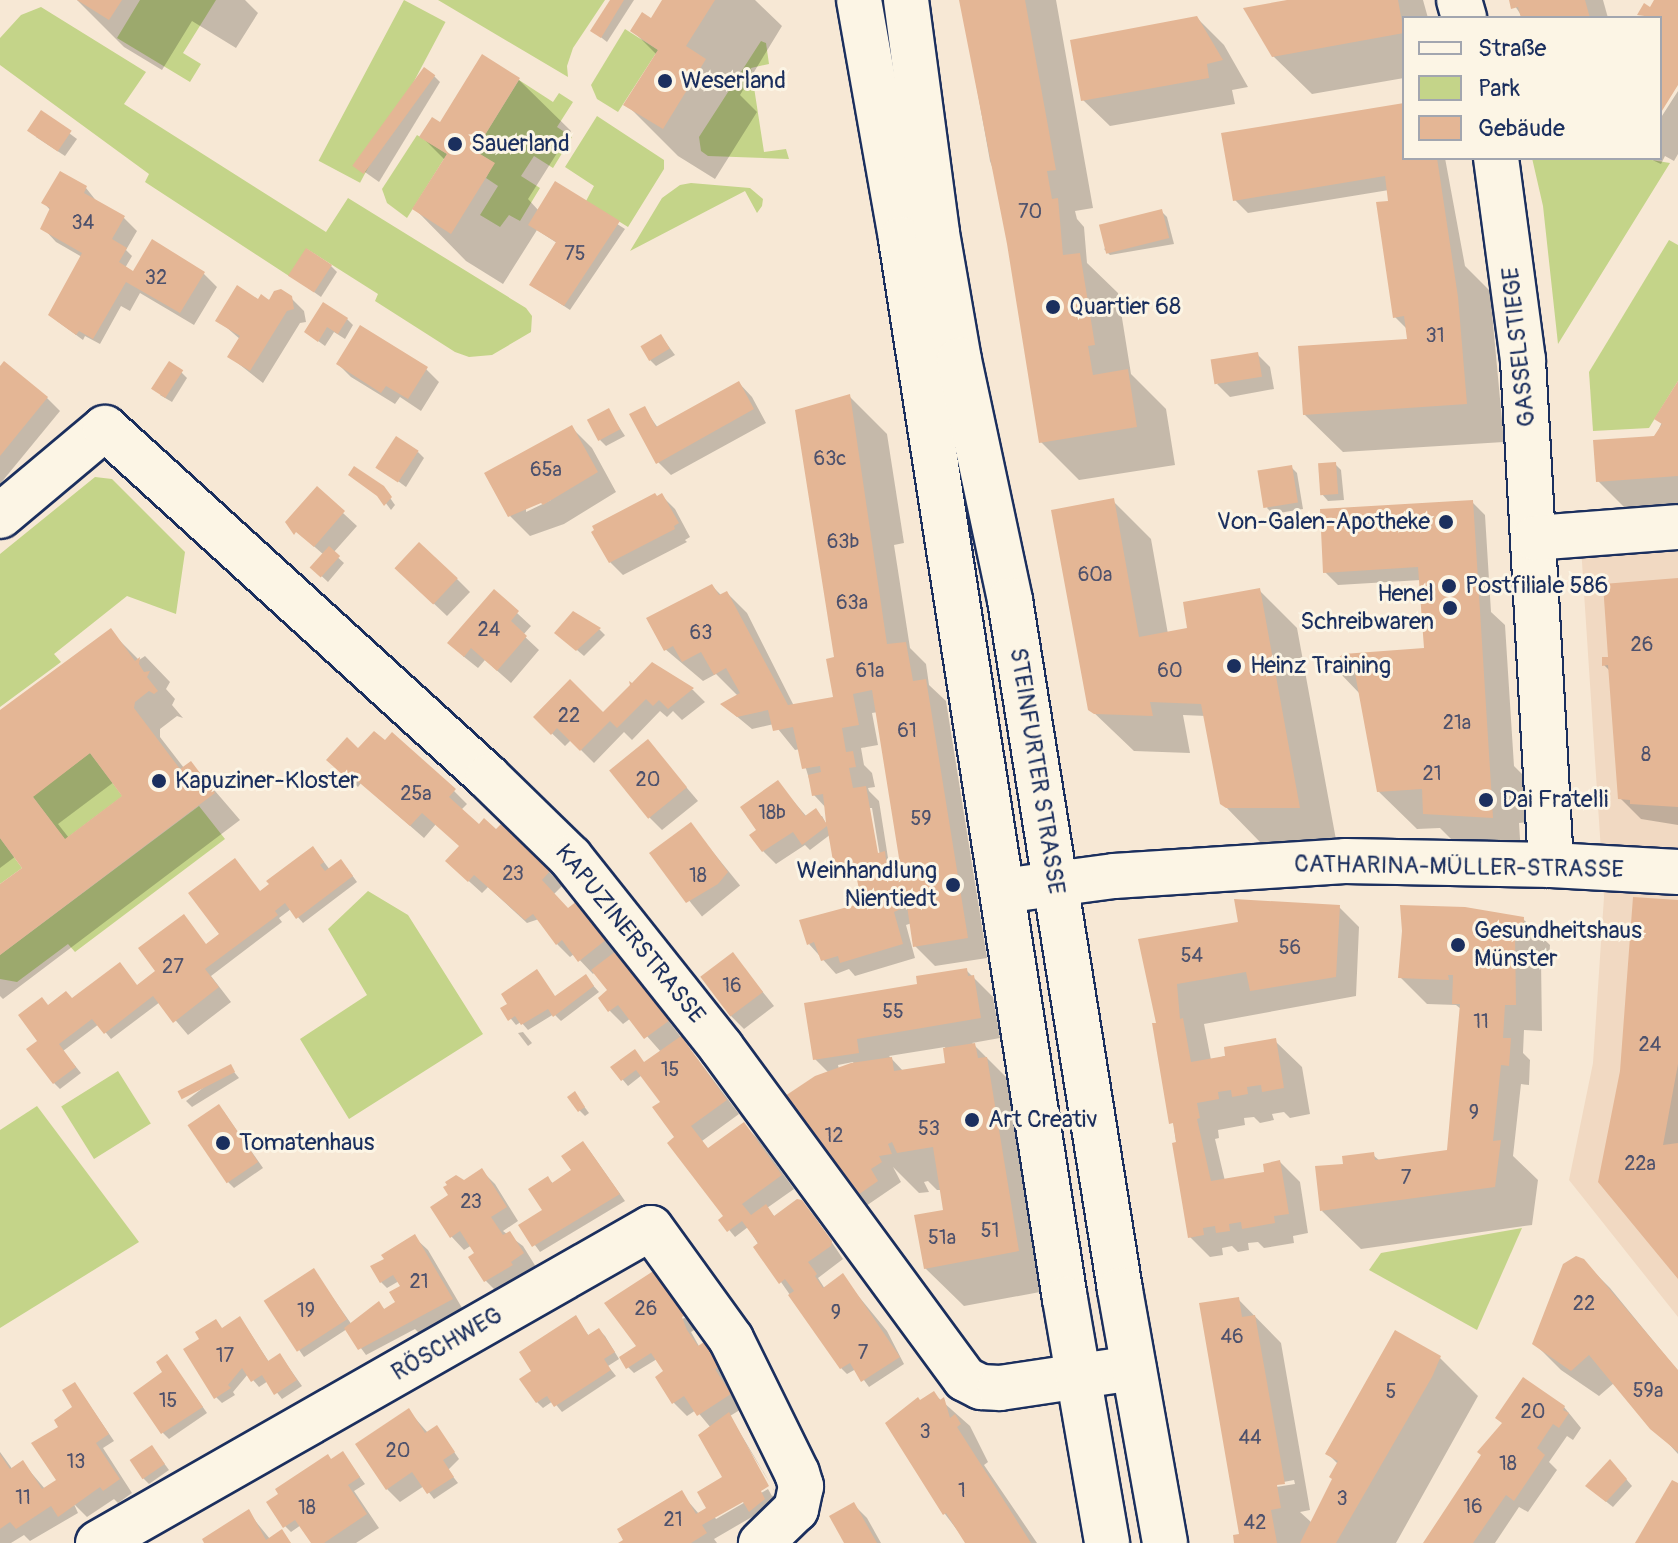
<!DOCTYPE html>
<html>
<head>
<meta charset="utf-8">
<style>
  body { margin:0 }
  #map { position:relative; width:1678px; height:1543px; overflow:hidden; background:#f7e8d5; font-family:Pangolin,sans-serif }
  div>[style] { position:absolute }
  .built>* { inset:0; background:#f1d9c2 }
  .green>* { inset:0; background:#c4d489; transform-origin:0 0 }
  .shadow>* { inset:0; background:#0003; transform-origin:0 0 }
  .building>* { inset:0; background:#e4b695; transform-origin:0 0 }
  .roads { filter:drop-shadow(2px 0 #1b2f5e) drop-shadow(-2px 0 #1b2f5e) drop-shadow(0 2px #1b2f5e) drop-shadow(0 -2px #1b2f5e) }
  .minor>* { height:44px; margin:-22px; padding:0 22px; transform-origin:22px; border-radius:22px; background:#fcf5e5 }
  .major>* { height:44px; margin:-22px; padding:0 22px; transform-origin:22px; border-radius:22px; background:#fcf5e5 }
  .dots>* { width:22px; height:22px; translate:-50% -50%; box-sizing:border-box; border:4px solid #fcf5e5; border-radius:50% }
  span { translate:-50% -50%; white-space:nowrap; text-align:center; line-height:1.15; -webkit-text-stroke:6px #fcf5e5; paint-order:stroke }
  .number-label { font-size:20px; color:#4d516c }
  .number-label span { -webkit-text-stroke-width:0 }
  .poi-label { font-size:24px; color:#1b2f5e }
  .left { translate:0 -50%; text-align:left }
  .right { translate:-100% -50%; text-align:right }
  .street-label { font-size:24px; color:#1b2f5e }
  .legend { position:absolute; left:1402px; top:16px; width:260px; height:144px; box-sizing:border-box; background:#fcf5e5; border:2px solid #a2a6af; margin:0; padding:10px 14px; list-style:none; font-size:24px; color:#1b2f5e }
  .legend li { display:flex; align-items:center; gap:16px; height:40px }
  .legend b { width:40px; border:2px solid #a2a6af }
</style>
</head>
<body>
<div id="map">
  <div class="built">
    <div style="clip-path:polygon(1678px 540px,1678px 1317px,1569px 1180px,1593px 1063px,1604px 897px,1581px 547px)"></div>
  </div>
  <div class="green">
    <div style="clip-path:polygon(140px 0,216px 0,183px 53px,201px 64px,190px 82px,117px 38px)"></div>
    <div style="left:404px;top:0;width:47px;height:182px;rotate:28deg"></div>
    <div style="clip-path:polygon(438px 0,605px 0,573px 48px,567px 66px,568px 77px)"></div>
    <div style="clip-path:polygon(41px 7px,146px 72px,124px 104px,326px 232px,348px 198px,526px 308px,532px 316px,531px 332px,492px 355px,469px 357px,455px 352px,375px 301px,378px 294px,307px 249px,289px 276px,145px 182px,149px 174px,0 65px,0 38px,21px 15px)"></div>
    <div style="clip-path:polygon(625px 29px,658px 50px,618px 112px,597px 99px,591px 85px)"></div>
    <div style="clip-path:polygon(761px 41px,766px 43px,769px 64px,751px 68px,764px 152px,786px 149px,789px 159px,708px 156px,701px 151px,699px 137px)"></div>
    <div style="clip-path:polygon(519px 80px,553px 102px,559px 93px,573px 102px,557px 127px,572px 137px,553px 168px,534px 156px,521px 176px,540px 188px,520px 221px,509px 215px,500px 227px,480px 215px,498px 186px,486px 178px,494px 163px,475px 151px)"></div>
    <div style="clip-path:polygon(597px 116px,664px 160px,664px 169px,628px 227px,586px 201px,594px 186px,565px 167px)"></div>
    <div style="clip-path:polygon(417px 135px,447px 154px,407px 218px,387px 203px,382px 189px)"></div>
    <div style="clip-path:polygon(1532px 158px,1639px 158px,1670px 163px,1558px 344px,1543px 206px)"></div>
    <div style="clip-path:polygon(691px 183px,750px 188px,763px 199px,762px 206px,757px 213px,745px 191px,630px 251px,662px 198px,680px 185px)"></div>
    <div style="clip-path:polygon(1669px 240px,1678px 245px,1678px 381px,1649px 428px,1593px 431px,1589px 372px)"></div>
    <div style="clip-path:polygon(95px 477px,112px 479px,185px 552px,176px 614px,127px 596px,54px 654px,61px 662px,0 707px,0 554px)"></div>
    <div style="left:90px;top:753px;width:54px;height:72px;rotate:53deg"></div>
    <div style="clip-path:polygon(199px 806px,225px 839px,75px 952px,68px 944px,17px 982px,0 979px,0 955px)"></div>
    <div style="clip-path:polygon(0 838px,22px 868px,0 884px)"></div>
    <div style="clip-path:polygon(368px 891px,408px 915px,483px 1034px,349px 1119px,300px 1039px,367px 995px,328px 929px)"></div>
    <div style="left:118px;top:1071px;width:62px;height:67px;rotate:58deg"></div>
    <div style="clip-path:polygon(37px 1106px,139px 1242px,0 1328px,0 1130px)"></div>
    <div style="clip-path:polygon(1522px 1228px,1477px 1330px,1369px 1270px,1381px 1253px)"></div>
  </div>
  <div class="shadow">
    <div style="clip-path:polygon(77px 0,245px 0,258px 13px,236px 48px,192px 21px,162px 70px,124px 47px)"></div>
    <div style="clip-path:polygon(613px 0,634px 0,607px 42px,593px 31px)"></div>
    <div style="clip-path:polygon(664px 0,755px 0,782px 26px,740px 95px,757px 112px,715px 179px,678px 156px,626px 104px,657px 55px,633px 31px,651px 20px)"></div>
    <div style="clip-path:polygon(961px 0,1056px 0,1093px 208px,1075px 211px,1077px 219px,1084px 227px,1087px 263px,1118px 293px,1131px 374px,1166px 409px,1175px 465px,1079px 480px,1041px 442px,997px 180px,990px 161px)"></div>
    <div style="clip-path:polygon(1298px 0,1423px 0,1428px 18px,1404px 18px,1404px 78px,1312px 94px,1273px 56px)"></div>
    <div style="clip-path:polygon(1511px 0,1603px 0,1608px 18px,1523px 18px)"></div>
    <div style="clip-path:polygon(1197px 18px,1224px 45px,1248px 87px,1232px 90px,1235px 104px,1110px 126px,1083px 100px)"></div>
    <div style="clip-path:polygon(483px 57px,519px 80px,571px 131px,528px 199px,539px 211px,555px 184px,625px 229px,570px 310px,532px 285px,557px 243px,537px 230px,503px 284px,466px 261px,415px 209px,445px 160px,422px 137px,440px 125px)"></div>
    <div style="clip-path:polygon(434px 76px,440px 82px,379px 182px,362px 170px)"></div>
    <div style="clip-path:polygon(1678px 91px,1678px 154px,1674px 161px,1665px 156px,1661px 164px,1648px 158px,1660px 158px,1660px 119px)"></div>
    <div style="clip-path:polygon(1404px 105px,1404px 158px,1445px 158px,1465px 266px,1490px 291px,1504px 442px,1343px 452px,1304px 414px,1410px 341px,1408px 330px,1395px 317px,1389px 190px,1248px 213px,1235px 200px)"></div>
    <div style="clip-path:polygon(42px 113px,77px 139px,65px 156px,36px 137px)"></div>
    <div style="clip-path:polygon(61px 173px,86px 188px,98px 203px,124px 218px,137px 231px,126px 250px,132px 256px,125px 268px,134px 273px,153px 242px,204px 274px,217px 287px,194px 325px,140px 293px,130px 311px,121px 306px,100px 344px,85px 336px,83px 340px,57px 321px,82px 257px,56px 242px,43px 228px,51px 211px,44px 203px)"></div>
    <div style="clip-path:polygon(1161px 211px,1167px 217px,1174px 244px,1110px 255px,1104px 249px)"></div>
    <div style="clip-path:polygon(331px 266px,337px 272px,321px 297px,291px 276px)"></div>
    <div style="clip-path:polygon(290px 297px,304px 311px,306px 322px,300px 323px,263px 383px,230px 357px,241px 340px,218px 320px,259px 301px)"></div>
    <div style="clip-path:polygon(347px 319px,353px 325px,345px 339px,334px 332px,325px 346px,306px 332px)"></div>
    <div style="clip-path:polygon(661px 336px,675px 355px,656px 366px,650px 360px)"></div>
    <div style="clip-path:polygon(1257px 354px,1270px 367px,1274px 389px,1230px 397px,1217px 384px)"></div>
    <div style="clip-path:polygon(338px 364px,426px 369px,439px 382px,421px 411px,400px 397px,395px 404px,351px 377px)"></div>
    <div style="clip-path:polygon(0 369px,47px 398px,60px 411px,0 484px)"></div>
    <div style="clip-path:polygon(181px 372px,187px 378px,172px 402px,160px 395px)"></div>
    <div style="clip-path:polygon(739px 383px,752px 397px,766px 423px,671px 475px,658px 462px,644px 408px,658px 428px)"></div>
    <div style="clip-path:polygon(1678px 385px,1678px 516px,1636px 519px,1598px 481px,1655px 438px)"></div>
    <div style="clip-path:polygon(evenodd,849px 396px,887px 434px,904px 543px,894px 545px,910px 648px,926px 664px,929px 685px,946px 701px,987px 958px,935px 966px,915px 946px,912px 923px,906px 925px,915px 958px,855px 976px,849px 969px,836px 974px,809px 944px,863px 899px,859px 878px,849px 880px,836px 866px,831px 834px,810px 850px,805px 845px,776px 864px,763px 851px,759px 830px,777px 782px,807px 817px,822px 816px,830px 831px,827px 809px,814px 795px,800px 749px,795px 750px,774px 724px,752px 729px,723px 705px,738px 696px,716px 674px,703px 681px,665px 649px,712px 586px,722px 596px,727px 593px,747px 613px,794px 706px,835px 699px,836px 659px,797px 412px,849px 396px,878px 712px,902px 860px,892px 861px,888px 858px,879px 801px,869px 791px,868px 788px,875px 787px,872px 773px,864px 765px,861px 748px,878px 745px,872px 713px,878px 712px,849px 396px,868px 808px,872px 808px,881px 862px,877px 863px,868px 808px)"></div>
    <div style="clip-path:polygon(608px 410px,625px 436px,606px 446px,600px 440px)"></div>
    <div style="clip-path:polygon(evenodd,572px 428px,592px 448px,616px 492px,564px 524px,530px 536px,510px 516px,572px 428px,550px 497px,551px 500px,526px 512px,526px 507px,550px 497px)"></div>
    <div style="clip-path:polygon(418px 452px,424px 458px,406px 487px,379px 467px)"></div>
    <div style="clip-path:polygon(1335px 464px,1341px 470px,1344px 500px,1328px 501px,1322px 494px)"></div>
    <div style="clip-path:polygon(1291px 467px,1297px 473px,1303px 509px,1273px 514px,1267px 508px)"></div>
    <div style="clip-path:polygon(383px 488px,395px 505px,391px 510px,382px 498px)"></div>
    <div style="clip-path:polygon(317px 489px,357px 526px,333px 553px,344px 563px,328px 582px,313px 568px,324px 555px,301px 535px)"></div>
    <div style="clip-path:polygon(662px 496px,675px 509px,690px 537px,685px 540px,687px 542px,623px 575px,610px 562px)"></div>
    <div style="clip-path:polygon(1113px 501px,1151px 539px,1168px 634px,1187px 631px,1259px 590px,1297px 628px,1337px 845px,1266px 845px,1260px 842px,1222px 803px,1206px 716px,1183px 715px,1190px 753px,1134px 751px,1090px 709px)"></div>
    <div style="clip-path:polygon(1472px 502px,1485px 515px,1491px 612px,1505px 625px,1514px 766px,1525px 777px,1528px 822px,1519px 823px,1521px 854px,1463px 851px,1440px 828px,1417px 829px,1378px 791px,1361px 695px,1336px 669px,1426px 650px,1421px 580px,1338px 585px,1325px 572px)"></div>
    <div style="clip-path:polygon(457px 579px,470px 592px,447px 616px,410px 581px)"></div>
    <div style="clip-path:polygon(1678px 580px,1678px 825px,1641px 819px,1620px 798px,1611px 672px,1604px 665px)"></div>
    <div style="clip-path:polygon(494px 592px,531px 626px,523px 635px,539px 650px,511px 683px,485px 660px,478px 668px,463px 656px)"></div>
    <div style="clip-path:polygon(599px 629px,605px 635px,584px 656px,563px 638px)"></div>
    <div style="clip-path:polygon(evenodd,110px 631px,139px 660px,145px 656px,170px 682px,166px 689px,175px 699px,172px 705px,183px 718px,177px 716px,160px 729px,160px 737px,184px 768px,191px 763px,240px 820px,3px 999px,0 996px,0 886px,25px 868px,16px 856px,0 868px,0 712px,110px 631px,114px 782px,125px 796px,69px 838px,58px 824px,114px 782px)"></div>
    <div style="clip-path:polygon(653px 664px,693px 690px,705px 702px,682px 720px,673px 711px,667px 717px,660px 711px,632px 740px,624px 732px,594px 763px,571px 740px,565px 746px,535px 717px,603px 715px)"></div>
    <div style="clip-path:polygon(648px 742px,698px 801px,662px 830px,649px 817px)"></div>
    <div style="clip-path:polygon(359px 751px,454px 791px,467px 804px,461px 810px,479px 827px,496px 832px,501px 826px,563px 885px,553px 895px,568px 911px,590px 917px,739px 1114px,702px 1141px,708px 1150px,744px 1125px,757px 1138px,794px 1189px,767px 1208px,775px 1217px,801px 1202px,814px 1216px,843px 1259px,818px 1278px,825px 1289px,842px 1276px,887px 1331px,904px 1364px,869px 1387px,856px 1369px,847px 1374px,841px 1368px,781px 1282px,748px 1227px,735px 1237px,721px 1220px,726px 1217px,677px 1138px,662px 1103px,642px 1075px,628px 1086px,613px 1068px,645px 1064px,661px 1052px,631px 1018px,623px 1024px,610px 1011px,601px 998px,610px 991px,595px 972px,593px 974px,574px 954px,570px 957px,557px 944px,539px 919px,527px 923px,488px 887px,482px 893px,461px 874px,461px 846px,436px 824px,424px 838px,361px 783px,358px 787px,328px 760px)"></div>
    <div style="left:691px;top:825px;width:78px;height:49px;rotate:51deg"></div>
    <div style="clip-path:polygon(318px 854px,330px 870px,347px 868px,357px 882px,303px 923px,291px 909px,279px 918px,282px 922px,211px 976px,231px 1002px,188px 1035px,160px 1002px,111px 1039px,99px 1024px,63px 1051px,81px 1073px,60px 1089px,54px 1083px,40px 1041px,49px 1007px,138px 987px,207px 946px,261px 893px)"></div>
    <div style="clip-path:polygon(1678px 902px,1678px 1276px,1600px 1181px)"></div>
    <div style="clip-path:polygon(1339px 907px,1359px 927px,1356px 996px,1204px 1024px,1211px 1060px,1275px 1041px,1302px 1067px,1310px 1114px,1290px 1118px,1284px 1112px,1272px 1114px,1274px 1120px,1260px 1123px,1254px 1117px,1244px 1118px,1245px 1125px,1218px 1130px,1219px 1138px,1215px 1139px,1225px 1181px,1267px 1174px,1280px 1162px,1300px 1182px,1308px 1233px,1293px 1236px,1294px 1243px,1264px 1248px,1258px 1242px,1248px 1243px,1249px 1250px,1238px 1252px,1232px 1246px,1222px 1248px,1223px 1255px,1210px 1257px,1190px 1237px,1159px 1024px,1149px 989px)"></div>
    <div style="clip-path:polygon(1523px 919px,1550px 945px,1549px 960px,1541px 960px,1542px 1031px,1524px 1030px,1523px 1053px,1530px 1060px,1529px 1085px,1521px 1084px,1513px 1156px,1538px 1180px,1532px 1225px,1361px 1249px,1322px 1211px,1345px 1166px,1373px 1155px,1380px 1161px,1449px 1151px,1461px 1009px,1456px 1005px,1427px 1004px,1400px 977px)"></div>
    <div style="clip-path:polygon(733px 955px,774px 1006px,744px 1029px,731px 1016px)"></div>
    <div style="clip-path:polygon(evenodd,966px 970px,993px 997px,1000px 1038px,972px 1043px,1013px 1084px,1056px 1289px,964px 1306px,925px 1268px,945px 1211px,942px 1190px,937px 1190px,928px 1181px,924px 1182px,929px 1192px,919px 1193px,893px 1167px,901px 1182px,863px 1208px,843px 1188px,829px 1073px,815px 1059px,919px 986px,966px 970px,945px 1047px,948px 1064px,904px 1072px,889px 1056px,945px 1047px,966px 970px,853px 1062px,854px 1064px,839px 1070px,838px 1065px,853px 1062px)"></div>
    <div style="clip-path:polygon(591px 983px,599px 992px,561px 1021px,554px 1014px,528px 1030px,521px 1022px,516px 1025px,503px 1009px,556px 998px)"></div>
    <div style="clip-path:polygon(523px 1032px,532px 1043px,528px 1046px,518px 1033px)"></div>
    <div style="clip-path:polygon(230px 1067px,239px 1078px,192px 1107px,186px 1101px)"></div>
    <div style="clip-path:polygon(575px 1094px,589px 1113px,585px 1116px,579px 1110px)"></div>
    <div style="clip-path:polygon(224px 1112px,263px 1168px,234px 1188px,228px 1182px)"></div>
    <div style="clip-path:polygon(589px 1150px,625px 1201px,540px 1252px,521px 1226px,545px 1211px,548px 1179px,554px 1184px,574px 1171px)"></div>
    <div style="clip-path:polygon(482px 1171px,495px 1184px,518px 1221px,503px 1231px,523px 1246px,536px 1267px,522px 1275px,525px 1279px,499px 1294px,486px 1281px,472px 1245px,464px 1250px,451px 1236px,451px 1196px)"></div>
    <div style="clip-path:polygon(414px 1237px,428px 1250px,465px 1313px,423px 1337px,415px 1329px,366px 1355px,347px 1329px,304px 1357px,266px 1302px,314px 1271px,352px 1325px,379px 1304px,386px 1311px,398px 1303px,402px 1287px,399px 1281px,387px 1288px,381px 1282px,386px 1259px)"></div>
    <div style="clip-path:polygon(1583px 1261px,1610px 1288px,1678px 1371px,1678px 1454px,1614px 1383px,1599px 1396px,1561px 1370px,1534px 1343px)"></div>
    <div style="clip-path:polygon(evenodd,1238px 1299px,1281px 1343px,1310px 1510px,1300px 1512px,1311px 1522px,1334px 1480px,1338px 1464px,1328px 1454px,1440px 1358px,1478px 1396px,1396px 1543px,1236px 1543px,1242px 1536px,1238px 1299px,1294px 1480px,1295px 1484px,1276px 1487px,1273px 1484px,1294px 1480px)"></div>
    <div style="clip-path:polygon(691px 1314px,699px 1327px,691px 1332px,700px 1348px,704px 1345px,717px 1358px,731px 1380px,727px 1383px,743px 1408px,730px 1416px,770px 1483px,747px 1446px,714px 1516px,716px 1519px,768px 1489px,772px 1496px,776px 1494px,772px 1487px,781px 1500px,714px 1539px,717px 1543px,622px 1543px,681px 1493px,699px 1514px,708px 1508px,725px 1478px,711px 1428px,696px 1410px,687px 1416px,674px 1403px,665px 1371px,657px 1359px,634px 1373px,628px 1367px,678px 1317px,681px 1320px)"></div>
    <div style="clip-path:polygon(575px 1318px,589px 1336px,599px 1330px,605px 1336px,619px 1359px,608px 1366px,616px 1376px,562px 1412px,553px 1401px,543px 1408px,537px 1402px)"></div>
    <div style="clip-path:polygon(245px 1325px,269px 1362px,280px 1355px,302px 1386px,282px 1399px,268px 1381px,259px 1387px,248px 1374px,233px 1392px,235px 1395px,222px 1403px,216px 1397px,223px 1329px)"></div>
    <div style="clip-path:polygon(167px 1356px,207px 1413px,169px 1439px,163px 1433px)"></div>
    <div style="clip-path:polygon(80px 1391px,114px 1441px,103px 1448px,132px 1493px,118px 1503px,114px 1499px,87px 1517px,74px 1504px,78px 1513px,30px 1541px,24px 1535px,11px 1543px,0 1543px,0 1452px,13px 1470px,23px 1463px,45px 1489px,58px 1480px,61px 1428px,76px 1407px)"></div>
    <div style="clip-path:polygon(934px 1394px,970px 1426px,988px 1462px,984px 1465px,1037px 1543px,967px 1543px,945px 1514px,920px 1402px)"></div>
    <div style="clip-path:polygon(1564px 1407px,1581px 1428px,1573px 1440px,1567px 1436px,1549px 1462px,1557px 1470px,1528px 1512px,1519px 1507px,1495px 1543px,1424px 1543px)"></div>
    <div style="clip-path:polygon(408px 1410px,428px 1433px,437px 1427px,459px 1459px,448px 1470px,458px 1483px,434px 1499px,424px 1486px,400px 1502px,387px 1489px)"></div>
    <div style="clip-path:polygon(152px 1447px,169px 1470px,149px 1484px,143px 1478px)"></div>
    <div style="clip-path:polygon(343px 1454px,365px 1484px,354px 1491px,379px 1528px,356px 1543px,313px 1543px,301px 1525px,291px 1532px,285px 1526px,284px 1503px)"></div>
    <div style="clip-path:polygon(1616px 1467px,1632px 1486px,1613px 1507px,1594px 1492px)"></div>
    <div style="clip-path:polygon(854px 1505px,867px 1518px,881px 1543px,847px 1543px)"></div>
    <div style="clip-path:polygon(248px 1512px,270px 1539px,291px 1543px,206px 1543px)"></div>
  </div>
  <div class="building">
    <div style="clip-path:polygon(77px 0,122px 0,109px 20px)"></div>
    <div style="clip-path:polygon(610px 0,624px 0,601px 38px,590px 31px)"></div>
    <div style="clip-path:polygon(662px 0,715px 0,686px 46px,706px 59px,663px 129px,623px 105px,658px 50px,630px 31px,642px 12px,651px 18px)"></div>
    <div style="clip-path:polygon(959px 0,1025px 0,1056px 170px,1047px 171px,1052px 199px,1058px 198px,1063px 255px,1080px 253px,1095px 345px,1088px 346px,1093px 375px,1128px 369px,1137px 427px,1039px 443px,1007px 244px)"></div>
    <div style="clip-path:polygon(1287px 0,1398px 0,1404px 33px,1272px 57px,1243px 8px)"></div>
    <div style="clip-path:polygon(1509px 0,1585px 0,1590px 18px,1521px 18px,1518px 7px,1511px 9px)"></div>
    <div style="clip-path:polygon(1654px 0,1678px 0,1678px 85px,1660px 114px,1660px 18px,1637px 15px,1644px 3px,1650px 7px)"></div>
    <div style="clip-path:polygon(1197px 16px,1223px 60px,1207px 64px,1209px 78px,1081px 101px,1070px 40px)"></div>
    <div style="clip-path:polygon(482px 54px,520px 78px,475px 151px,495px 163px,451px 234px,412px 209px,447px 154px,419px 137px,432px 117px,440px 122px)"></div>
    <div style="left:424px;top:67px;width:14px;height:122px;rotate:36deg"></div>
    <div style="clip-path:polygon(1404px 103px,1404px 158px,1437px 158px,1458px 297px,1467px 404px,1303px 415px,1298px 346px,1407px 339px,1404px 316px,1393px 318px,1376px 202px,1388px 201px,1385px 176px,1233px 201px,1221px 133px)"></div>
    <div style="left:41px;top:110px;width:37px;height:25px;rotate:34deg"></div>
    <div style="clip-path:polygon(60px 171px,87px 186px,84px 193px,125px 216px,112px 239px,127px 248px,119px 262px,133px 271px,152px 239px,205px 272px,180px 313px,126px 282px,93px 339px,79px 331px,76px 335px,48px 315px,82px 253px,40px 229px,50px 208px,41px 203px)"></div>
    <div style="clip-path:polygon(555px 181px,620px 221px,564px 306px,529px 285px,556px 242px,528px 225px)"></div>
    <div style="left:1162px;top:209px;width:30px;height:65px;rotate:76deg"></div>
    <div style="left:306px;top:248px;width:31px;height:33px;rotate:33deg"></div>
    <div style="clip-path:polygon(237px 285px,258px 299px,261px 294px,269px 300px,274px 291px,281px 289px,292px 296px,294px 309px,287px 311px,250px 371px,227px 357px,240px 336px,215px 321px)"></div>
    <div style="clip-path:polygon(323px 302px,348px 318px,338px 334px,327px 327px,318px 342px,304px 332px)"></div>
    <div style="clip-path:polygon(360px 325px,428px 367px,408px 399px,386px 386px,381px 393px,336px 364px)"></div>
    <div style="left:661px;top:334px;width:17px;height:24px;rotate:59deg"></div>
    <div style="left:1258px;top:352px;width:25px;height:48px;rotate:81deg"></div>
    <div style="clip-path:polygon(4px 361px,48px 397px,0 456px,0 366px)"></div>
    <div style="left:169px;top:361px;width:17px;height:33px;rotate:33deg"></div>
    <div style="clip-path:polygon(739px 381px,754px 409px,656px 464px,629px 414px,645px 406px,656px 427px)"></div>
    <div style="clip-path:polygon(1678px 381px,1678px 476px,1596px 482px,1593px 440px,1654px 436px,1662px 424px,1654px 419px)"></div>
    <div style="clip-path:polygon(evenodd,850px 394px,887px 644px,906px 642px,913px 681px,926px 679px,968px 938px,913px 947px,907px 906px,894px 912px,903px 944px,840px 963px,838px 956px,821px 961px,814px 942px,807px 945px,799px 920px,855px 905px,861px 899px,854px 865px,834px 867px,827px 826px,802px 845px,793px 832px,762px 852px,749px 835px,756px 830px,740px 807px,778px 780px,805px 816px,816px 808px,826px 823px,823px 794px,812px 796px,808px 775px,821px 772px,820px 766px,802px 769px,793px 727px,773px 731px,768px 710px,737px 717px,720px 704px,740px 693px,726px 668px,714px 675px,701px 652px,682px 662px,673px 646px,664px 651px,646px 618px,712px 584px,719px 595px,727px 591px,788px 705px,833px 697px,826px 659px,834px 657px,795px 410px,850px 394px,872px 690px,899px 858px,886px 860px,885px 851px,878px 853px,866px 786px,853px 788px,849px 768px,856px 767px,853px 751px,846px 752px,842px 728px,859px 725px,853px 694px,872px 690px)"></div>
    <div style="left:609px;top:408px;width:24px;height:25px;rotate:62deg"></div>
    <div style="clip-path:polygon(572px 425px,598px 472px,543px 505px,541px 503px,508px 517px,484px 473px)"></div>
    <div style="left:396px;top:436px;width:27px;height:38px;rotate:33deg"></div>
    <div style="left:1336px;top:462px;width:32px;height:18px;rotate:86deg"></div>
    <div style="left:1292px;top:465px;width:38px;height:35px;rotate:81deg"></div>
    <div style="clip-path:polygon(354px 466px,384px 486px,392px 497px,384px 506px,377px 496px,348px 475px)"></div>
    <div style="clip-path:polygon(317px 486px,345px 511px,314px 547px,296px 532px,294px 535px,285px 522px)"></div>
    <div style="clip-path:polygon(655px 493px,657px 496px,662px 493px,679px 523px,674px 526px,675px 529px,609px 563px,591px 532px,594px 530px,592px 526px)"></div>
    <div style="clip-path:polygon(1114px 498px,1139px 637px,1187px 628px,1183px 602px,1260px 588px,1300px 808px,1226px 808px,1220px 804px,1201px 704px,1150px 702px,1153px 716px,1094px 714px,1088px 710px,1051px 510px)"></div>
    <div style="clip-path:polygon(1473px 500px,1491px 785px,1493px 818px,1423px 814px,1422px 789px,1377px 792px,1354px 668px,1334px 670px,1336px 660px,1343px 654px,1424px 648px,1418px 567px,1323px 573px,1320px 509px)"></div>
    <div style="left:419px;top:542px;width:53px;height:36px;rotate:43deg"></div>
    <div style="left:329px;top:546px;width:15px;height:29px;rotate:42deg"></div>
    <div style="clip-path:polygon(1678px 578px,1678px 807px,1630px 804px,1630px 800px,1618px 799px,1608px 665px,1602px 666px,1602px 657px,1608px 657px,1603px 584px)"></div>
    <div style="clip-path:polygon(494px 589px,519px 611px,511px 621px,527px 636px,497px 671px,471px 648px,464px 657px,447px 643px)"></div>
    <div style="clip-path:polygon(573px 611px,601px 628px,576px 651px,554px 633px)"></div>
    <div style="clip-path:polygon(evenodd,111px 628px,135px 661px,140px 657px,139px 664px,144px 672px,150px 671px,147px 677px,158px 691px,154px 694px,149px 691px,135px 702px,134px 708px,180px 769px,191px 761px,215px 793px,0 955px,0 884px,22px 868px,0 838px,0 710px,111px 628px,90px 753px,122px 796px,65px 839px,33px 797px,90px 753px)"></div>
    <div style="clip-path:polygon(652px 662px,694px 688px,668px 709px,659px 700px,653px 706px,646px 699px,617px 728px,610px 721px,580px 751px,557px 728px,551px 735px,533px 717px,570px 679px,603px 712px,630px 685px,629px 681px,632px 683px)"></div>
    <div style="clip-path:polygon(374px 731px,385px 740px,392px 732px,456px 789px,449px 797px,479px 824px,484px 818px,496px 829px,501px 824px,551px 870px,542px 880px,568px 908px,577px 901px,607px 939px,578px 962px,562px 940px,556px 945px,533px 914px,525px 920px,474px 875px,468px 882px,445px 861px,459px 846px,422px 813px,410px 826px,354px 778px,351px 782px,326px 760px,347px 737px,358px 748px)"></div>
    <div style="left:648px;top:739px;width:62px;height:50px;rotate:51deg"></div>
    <div style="clip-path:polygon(691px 822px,728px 872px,718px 884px,686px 903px,649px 853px)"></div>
    <div style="clip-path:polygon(313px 846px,324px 862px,320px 865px,325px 871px,341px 859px,353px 876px,296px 919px,285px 903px,275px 911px,278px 915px,205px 969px,219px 987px,173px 1023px,153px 996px,104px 1034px,92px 1019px,59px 1044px,76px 1067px,53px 1084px,26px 1049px,37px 1041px,18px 1015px,42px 997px,48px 1005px,66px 991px,72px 998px,120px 962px,137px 985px,155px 971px,138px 948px,184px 914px,206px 944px,219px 934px,188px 893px,235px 858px,260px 891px,269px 884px,266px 881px)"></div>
    <div style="clip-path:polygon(1633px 897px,1678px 900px,1678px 1064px,1663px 1145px,1678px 1143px,1678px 1279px,1598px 1182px,1620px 1071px)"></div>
    <div style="clip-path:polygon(1234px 899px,1340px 905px,1336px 977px,1250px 991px,1246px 972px,1177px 984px,1180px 1019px,1183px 1018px,1191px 1062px,1225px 1056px,1224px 1047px,1276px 1038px,1284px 1088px,1262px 1092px,1261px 1085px,1247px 1087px,1248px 1094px,1232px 1097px,1231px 1090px,1218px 1092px,1219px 1099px,1197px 1103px,1200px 1118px,1197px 1119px,1211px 1181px,1264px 1172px,1263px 1164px,1280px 1160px,1289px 1214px,1274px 1216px,1275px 1223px,1242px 1229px,1241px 1222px,1229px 1224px,1230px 1231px,1216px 1233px,1215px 1226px,1203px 1228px,1204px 1235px,1188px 1238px,1172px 1143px,1176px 1142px,1173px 1123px,1169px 1124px,1152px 1023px,1156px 1023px,1138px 939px,1238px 922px)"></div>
    <div style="clip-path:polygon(1400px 905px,1465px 907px,1524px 917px,1523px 934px,1515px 934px,1516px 1005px,1505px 1005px,1503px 1038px,1511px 1038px,1509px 1066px,1501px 1065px,1493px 1141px,1501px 1140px,1495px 1187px,1320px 1211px,1315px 1166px,1343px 1164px,1342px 1156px,1374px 1152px,1375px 1160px,1447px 1150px,1460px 1004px,1452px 1004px,1453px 975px,1448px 975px,1449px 980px,1398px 978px,1402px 931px)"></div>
    <div style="clip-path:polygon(616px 951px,670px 1020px,644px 1039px,618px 1005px,608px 1012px,598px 998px,607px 990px,591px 970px)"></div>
    <div style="left:733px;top:952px;width:50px;height:41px;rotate:53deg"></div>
    <div style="clip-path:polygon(967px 968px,968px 976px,974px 975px,981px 1018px,857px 1039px,859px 1053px,813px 1060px,804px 1003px,917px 984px,916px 976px)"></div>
    <div style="clip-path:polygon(537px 969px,555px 996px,586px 974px,594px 986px,553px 1017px,548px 1009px,521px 1025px,515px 1016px,508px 1021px,500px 1008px,507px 1004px,501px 994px)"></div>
    <div style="clip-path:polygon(681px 1036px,727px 1100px,691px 1126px,708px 1148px,744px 1122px,782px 1175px,742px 1204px,751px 1215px,766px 1204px,774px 1216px,797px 1199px,802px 1200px,832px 1241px,831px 1246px,808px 1262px,817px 1274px,815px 1276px,823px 1288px,843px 1273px,900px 1357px,861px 1382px,850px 1363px,840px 1369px,788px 1295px,794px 1291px,785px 1279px,779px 1284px,753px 1247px,758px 1243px,742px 1221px,727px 1232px,718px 1220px,723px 1216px,667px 1143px,674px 1137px,652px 1107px,660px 1102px,636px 1070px,621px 1081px,610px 1067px,635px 1049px,644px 1062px)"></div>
    <div style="clip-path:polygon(975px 1043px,978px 1058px,987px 1057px,1019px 1251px,924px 1269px,914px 1215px,943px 1210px,933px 1147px,897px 1153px,892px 1142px,888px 1144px,892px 1154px,879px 1156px,882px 1162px,871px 1169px,878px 1181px,855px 1197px,779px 1100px,815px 1076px,851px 1063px,892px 1057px,894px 1071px,945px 1063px,943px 1048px)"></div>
    <div style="left:231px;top:1064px;width:9px;height:60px;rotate:63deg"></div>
    <div style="clip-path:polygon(575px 1091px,585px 1107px,578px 1112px,567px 1097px)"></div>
    <div style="left:219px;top:1104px;width:70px;height:38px;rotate:56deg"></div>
    <div style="clip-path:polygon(583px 1141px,620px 1194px,532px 1247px,518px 1225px,542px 1210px,528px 1189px,548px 1176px,552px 1183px,571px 1170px,561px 1156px)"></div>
    <div style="clip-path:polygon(482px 1168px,507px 1207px,491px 1217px,503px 1235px,510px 1231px,524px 1253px,511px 1262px,513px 1265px,484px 1282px,468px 1257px,474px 1253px,460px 1231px,450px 1238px,430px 1207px,448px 1195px,443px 1187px,447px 1185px,445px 1182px,456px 1175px,464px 1180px)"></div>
    <div style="clip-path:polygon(415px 1234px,453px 1299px,358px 1350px,344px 1328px,379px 1301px,384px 1309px,395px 1302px,389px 1292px,400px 1286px,393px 1275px,380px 1283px,370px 1266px,384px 1259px,381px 1255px)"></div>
    <div style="clip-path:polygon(1576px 1256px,1584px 1259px,1678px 1370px,1678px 1452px,1650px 1429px,1589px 1355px,1571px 1371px,1532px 1344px,1563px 1264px)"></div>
    <div style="left:314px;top:1268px;width:61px;height:60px;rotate:57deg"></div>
    <div style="clip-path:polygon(658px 1268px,688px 1314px,682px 1317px,687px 1330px,698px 1346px,704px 1342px,719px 1367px,715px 1369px,731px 1394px,697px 1416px,684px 1396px,672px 1404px,655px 1377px,663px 1371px,651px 1353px,626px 1369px,619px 1357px,636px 1346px,604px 1303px)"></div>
    <div style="clip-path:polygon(1239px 1297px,1242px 1317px,1255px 1315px,1285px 1484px,1277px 1485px,1281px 1508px,1271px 1510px,1277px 1543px,1234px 1543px,1233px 1535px,1239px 1534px,1199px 1303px)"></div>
    <div style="clip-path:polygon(576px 1315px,588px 1335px,599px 1328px,615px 1352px,604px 1359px,611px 1370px,554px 1407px,547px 1396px,536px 1403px,519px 1379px,531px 1371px,519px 1352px)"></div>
    <div style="clip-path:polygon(240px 1316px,268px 1361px,280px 1353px,297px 1380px,274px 1395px,262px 1375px,251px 1382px,242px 1368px,228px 1385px,231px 1388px,214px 1399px,183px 1349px,199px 1339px,195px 1332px,216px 1319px,222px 1328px)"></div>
    <div style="clip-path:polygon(1395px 1330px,1441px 1356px,1432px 1377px,1336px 1543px,1300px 1543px,1332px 1479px,1329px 1477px,1338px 1461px,1325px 1454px)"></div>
    <div style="clip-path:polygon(167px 1354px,203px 1407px,161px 1434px,133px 1393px,162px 1372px,156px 1362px)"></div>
    <div style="clip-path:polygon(1523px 1377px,1565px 1406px,1563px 1410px,1569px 1413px,1559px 1428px,1553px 1424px,1537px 1448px,1545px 1455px,1514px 1501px,1506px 1495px,1473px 1543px,1423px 1543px,1481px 1455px,1477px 1452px,1502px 1423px,1495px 1418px)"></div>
    <div style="clip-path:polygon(75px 1382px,109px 1434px,96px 1443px,120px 1479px,103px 1491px,100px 1487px,58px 1517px,51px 1506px,16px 1529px,10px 1522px,0 1529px,0 1454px,10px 1469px,23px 1460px,42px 1489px,56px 1480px,31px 1443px,58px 1427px,54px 1420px,72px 1407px,62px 1390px)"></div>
    <div style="clip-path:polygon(934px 1391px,940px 1400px,944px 1397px,950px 1418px,955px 1414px,961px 1424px,957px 1427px,1031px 1543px,965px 1543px,946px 1513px,943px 1515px,885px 1423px,918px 1397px,920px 1400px)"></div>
    <div style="clip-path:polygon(409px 1408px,425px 1433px,437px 1425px,455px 1452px,443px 1460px,454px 1477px,427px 1494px,412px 1472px,386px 1490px,355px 1444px)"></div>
    <div style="clip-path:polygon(729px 1412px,769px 1486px,761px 1491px,765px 1499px,749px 1512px,743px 1502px,702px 1525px,707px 1533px,691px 1543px,618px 1543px,623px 1540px,617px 1529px,682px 1490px,696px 1514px,706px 1508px,697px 1492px,722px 1477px,698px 1435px)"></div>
    <div style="left:152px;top:1445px;width:23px;height:27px;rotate:56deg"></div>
    <div style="clip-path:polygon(343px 1451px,360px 1477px,348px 1485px,367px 1514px,324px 1543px,311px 1543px,295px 1520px,283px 1528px,266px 1502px,278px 1494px,275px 1489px,328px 1454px,331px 1459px)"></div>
    <div style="clip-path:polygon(1610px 1459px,1627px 1479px,1606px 1502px,1585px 1486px)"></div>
    <div style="clip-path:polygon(1672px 1480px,1678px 1483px,1678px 1543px,1635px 1543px)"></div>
    <div style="clip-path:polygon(854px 1502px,877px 1543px,844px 1543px,829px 1516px)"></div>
    <div style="clip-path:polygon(249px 1509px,266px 1540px,282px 1529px,291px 1543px,204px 1543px,202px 1539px)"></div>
  </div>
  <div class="roads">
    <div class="minor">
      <div style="left:1459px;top:0;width:19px;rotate:74deg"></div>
      <div style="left:1496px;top:158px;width:204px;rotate:82.4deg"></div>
      <div style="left:1523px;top:360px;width:506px;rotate:86.83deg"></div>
      <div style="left:0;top:516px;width:137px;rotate:-40deg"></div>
      <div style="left:105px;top:428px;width:518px;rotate:42.34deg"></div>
      <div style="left:488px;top:777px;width:115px;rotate:44.3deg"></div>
      <div style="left:570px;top:857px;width:243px;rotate:51.5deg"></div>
      <div style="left:721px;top:1047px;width:412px;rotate:53.7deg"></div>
      <div style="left:965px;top:1379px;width:18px;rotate:27deg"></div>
      <div style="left:981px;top:1387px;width:19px;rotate:3deg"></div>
      <div style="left:1000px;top:1388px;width:135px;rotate:-8.5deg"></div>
      <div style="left:1535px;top:538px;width:143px;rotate:-4.4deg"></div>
      <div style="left:1002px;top:891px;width:113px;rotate:-7.6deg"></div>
      <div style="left:1114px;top:876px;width:231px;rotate:-3.7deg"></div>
      <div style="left:1345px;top:861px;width:206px;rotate:1.1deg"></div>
      <div style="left:1551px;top:865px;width:127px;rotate:3.2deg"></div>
      <div style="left:98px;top:1543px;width:636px;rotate:-29.67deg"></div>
      <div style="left:651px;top:1228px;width:137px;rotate:54.2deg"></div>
      <div style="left:731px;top:1339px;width:149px;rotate:63.8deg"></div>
      <div style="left:797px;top:1473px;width:14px;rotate:73deg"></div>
      <div style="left:801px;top:1486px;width:24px;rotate:102deg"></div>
      <div style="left:796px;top:1509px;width:49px;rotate:135.8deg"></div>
    </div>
    <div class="major">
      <div style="left:859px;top:0;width:243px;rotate:80deg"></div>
      <div style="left:901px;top:239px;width:1073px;rotate:81.21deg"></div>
      <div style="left:1065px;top:1299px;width:248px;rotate:80.2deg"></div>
      <div style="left:906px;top:0;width:235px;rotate:82.4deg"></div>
      <div style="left:937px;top:233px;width:129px;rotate:80.2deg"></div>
      <div style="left:959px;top:360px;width:245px;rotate:78deg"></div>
      <div style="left:1010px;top:600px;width:699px;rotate:80.94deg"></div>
      <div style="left:1120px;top:1290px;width:257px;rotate:79.9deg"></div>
    </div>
  </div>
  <div class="dots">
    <div style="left:665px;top:81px;background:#1b2f5e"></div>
    <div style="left:455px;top:144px;background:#1b2f5e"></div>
    <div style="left:1053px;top:307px;background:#1b2f5e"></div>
    <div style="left:1446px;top:522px;background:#1b2f5e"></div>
    <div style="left:1449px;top:586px;background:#1b2f5e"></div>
    <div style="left:1450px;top:608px;background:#1b2f5e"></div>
    <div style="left:1234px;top:666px;background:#1b2f5e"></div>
    <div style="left:159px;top:781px;background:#1b2f5e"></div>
    <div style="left:1486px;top:800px;background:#1b2f5e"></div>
    <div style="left:953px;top:885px;background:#1b2f5e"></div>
    <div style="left:1458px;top:945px;background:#1b2f5e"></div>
    <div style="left:972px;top:1120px;background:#1b2f5e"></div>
    <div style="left:223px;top:1143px;background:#1b2f5e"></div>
  </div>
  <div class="number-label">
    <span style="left:1030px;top:211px">70</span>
    <span style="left:83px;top:222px">34</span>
    <span style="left:575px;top:253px">75</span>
    <span style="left:156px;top:277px">32</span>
    <span style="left:1435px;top:335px">31</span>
    <span style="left:830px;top:458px">63c</span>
    <span style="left:546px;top:469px">65a</span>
    <span style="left:843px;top:541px">63b</span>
    <span style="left:1095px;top:574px">60a</span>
    <span style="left:852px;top:602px">63a</span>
    <span style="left:489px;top:629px">24</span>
    <span style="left:701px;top:632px">63</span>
    <span style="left:1642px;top:644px">26</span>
    <span style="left:870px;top:670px">61a</span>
    <span style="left:1170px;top:670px">60</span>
    <span style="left:569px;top:715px">22</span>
    <span style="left:1457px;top:722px">21a</span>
    <span style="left:907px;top:730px">61</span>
    <span style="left:1646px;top:754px">8</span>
    <span style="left:1432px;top:773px">21</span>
    <span style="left:648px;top:779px">20</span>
    <span style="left:416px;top:793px">25a</span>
    <span style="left:772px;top:812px">18b</span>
    <span style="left:921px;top:818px">59</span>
    <span style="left:513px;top:873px">23</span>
    <span style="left:698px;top:875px">18</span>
    <span style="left:1290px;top:947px">56</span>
    <span style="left:1192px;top:955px">54</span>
    <span style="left:173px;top:966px">27</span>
    <span style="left:732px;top:985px">16</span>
    <span style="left:893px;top:1011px">55</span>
    <span style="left:1481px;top:1021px">11</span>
    <span style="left:1650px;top:1044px">24</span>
    <span style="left:670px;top:1069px">15</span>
    <span style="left:1474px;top:1112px">9</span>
    <span style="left:929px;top:1128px">53</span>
    <span style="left:834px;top:1135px">12</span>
    <span style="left:1640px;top:1163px">22a</span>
    <span style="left:1406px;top:1177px">7</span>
    <span style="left:471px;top:1201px">23</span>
    <span style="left:990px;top:1230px">51</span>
    <span style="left:942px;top:1237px">51a</span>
    <span style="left:419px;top:1281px">21</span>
    <span style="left:1584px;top:1303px">22</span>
    <span style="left:646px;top:1308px">26</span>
    <span style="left:306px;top:1310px">19</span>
    <span style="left:836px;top:1312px">9</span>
    <span style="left:1232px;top:1336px">46</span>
    <span style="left:863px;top:1352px">7</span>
    <span style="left:225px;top:1355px">17</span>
    <span style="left:1648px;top:1390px">59a</span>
    <span style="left:1391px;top:1391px">5</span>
    <span style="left:168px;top:1400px">15</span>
    <span style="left:1533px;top:1411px">20</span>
    <span style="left:925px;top:1431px">3</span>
    <span style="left:1250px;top:1437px">44</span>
    <span style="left:398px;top:1450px">20</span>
    <span style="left:76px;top:1461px">13</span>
    <span style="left:1508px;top:1463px">18</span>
    <span style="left:962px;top:1490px">1</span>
    <span style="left:23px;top:1497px">11</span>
    <span style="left:1342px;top:1498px">3</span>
    <span style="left:1473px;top:1506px">16</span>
    <span style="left:307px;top:1507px">18</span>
    <span style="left:673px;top:1519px">21</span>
    <span style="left:1255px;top:1522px">42</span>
  </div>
  <div class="poi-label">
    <span class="left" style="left:681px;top:81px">Weserland</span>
    <span class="left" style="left:471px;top:144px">Sauerland</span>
    <span class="left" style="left:1069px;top:307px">Quartier 68</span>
    <span class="right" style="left:1430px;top:522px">Von-Galen-Apotheke</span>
    <span class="left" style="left:1465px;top:586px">Postfiliale 586</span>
    <span class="right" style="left:1434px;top:608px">Henel<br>Schreibwaren</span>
    <span class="left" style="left:1250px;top:666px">Heinz Training</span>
    <span class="left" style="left:175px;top:781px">Kapuziner-Kloster</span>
    <span class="left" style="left:1502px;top:800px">Dai Fratelli</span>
    <span class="right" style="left:937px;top:885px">Weinhandlung<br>Nientiedt</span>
    <span class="left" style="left:1474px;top:945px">Gesundheitshaus<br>Münster</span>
    <span class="left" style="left:988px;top:1120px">Art Creativ</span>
    <span class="left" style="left:239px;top:1143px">Tomatenhaus</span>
  </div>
  <div class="street-label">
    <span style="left:1519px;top:347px;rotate:-96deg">GASSELSTIEGE</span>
    <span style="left:1037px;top:771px;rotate:81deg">STEINFURTER STRASSE</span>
    <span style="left:1459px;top:867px;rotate:1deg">CATHARINA-MÜLLER-STRASSE</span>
    <span style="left:630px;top:934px;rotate:51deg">KAPUZINERSTRASSE</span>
    <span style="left:447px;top:1344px;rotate:-30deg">RÖSCHWEG</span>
  </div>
  <ul class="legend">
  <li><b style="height:10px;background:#fcf5e5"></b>Straße</li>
  <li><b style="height:22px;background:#c4d489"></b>Park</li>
  <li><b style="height:22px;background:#e4b695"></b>Gebäude</li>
  </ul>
</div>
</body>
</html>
